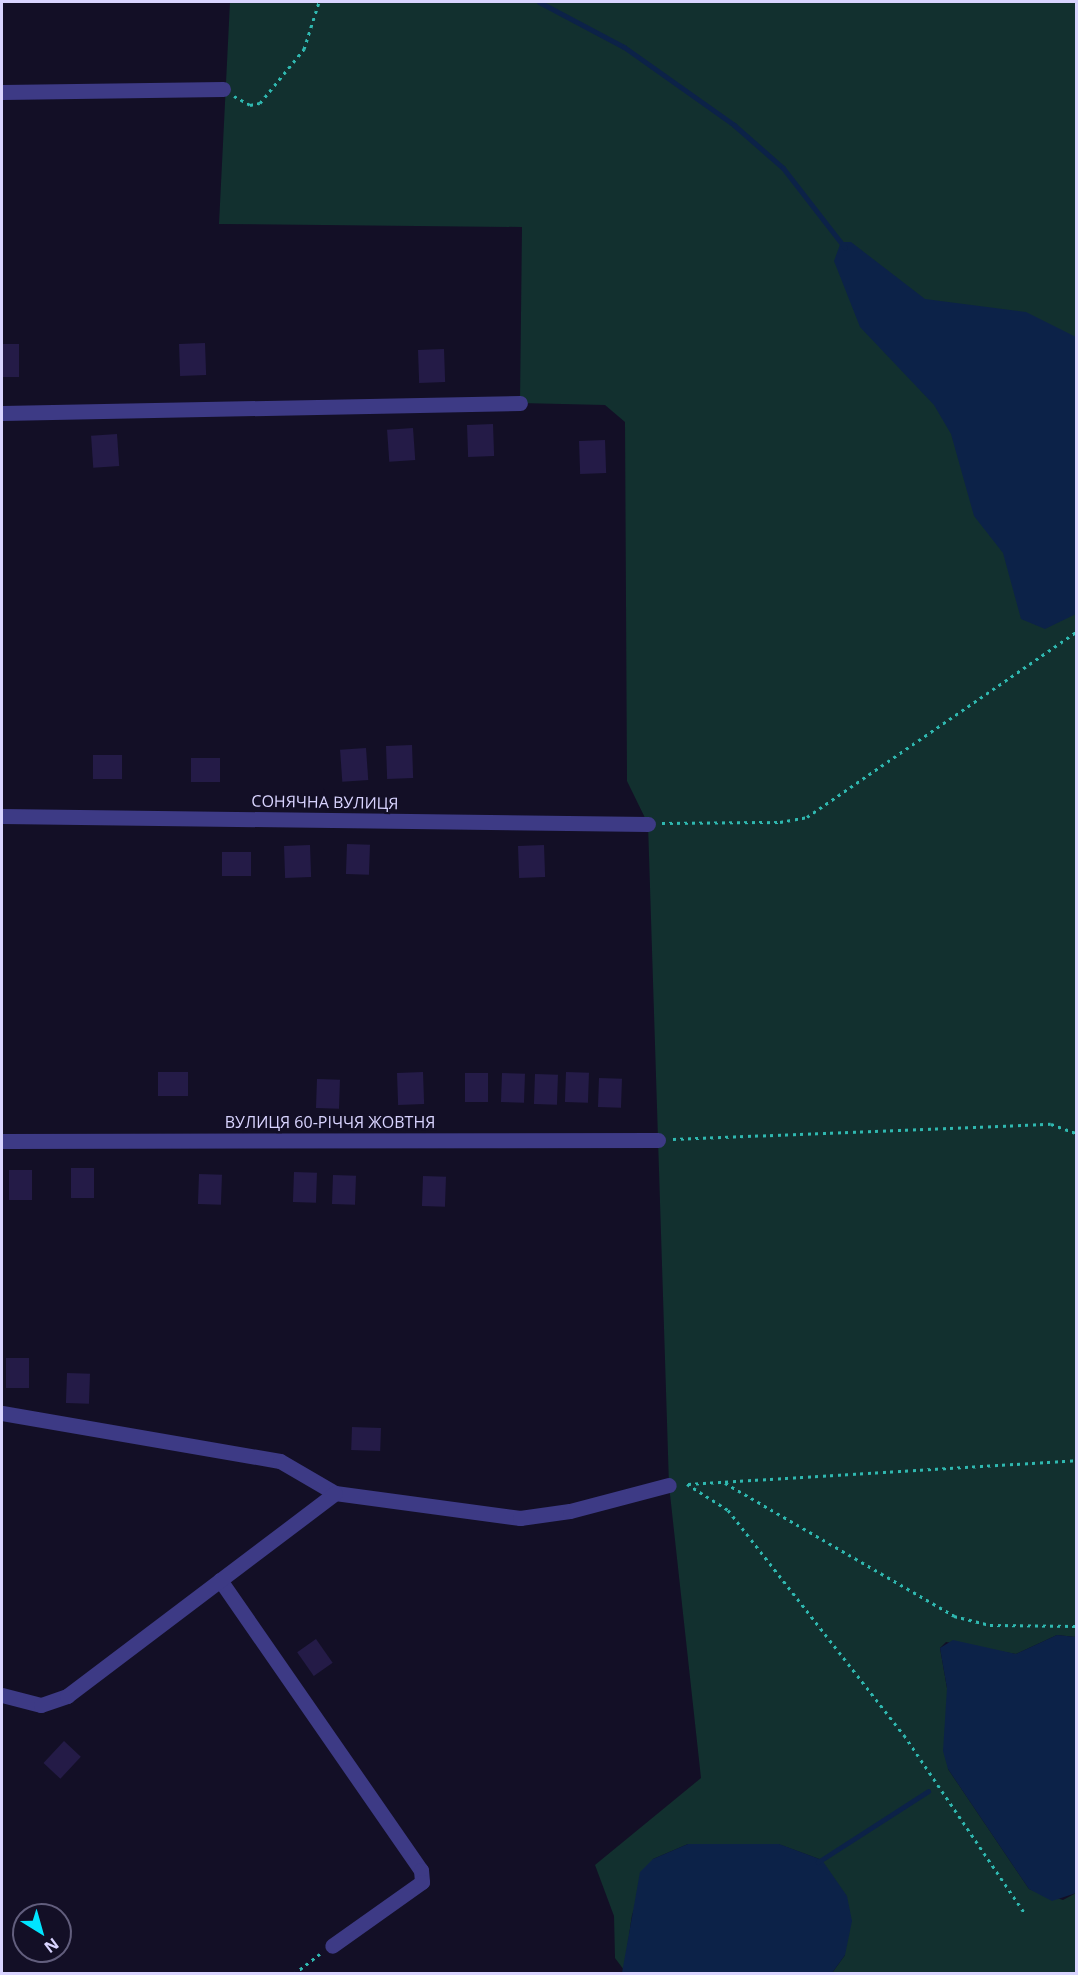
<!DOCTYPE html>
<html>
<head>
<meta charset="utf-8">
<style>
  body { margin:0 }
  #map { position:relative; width:1078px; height:1975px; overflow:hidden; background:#130f26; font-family:"Open Sans",sans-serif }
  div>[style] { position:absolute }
  .green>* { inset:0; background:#12302f }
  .water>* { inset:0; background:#0c2248 }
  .stream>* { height:5px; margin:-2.5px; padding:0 2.5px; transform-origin:2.5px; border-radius:2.5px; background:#0c2248 }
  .building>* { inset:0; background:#241b47; transform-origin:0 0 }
  .path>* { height:3px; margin-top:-1.5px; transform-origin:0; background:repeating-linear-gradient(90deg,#2fb8b0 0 3px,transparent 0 7.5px) }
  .minor>* { height:15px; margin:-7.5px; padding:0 7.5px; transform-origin:7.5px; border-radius:7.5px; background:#3d3a85 }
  span { translate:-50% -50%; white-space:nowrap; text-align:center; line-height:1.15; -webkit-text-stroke:4.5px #130f26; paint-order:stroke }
  .street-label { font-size:16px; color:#d9d4ff }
  .frame { position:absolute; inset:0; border:3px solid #d9d4ff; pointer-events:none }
  .north { position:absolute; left:12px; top:1903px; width:60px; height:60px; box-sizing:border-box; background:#130f26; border:2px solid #625e7d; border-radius:50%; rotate:143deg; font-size:16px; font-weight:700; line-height:24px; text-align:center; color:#d9d4ff }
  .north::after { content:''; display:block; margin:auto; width:21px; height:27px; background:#00e5ff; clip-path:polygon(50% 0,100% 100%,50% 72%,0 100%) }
</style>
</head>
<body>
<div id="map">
  <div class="green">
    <div style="clip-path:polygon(230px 2px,1076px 2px,1076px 1637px,1057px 1635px,1016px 1654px,946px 1642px,940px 1648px,947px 1688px,948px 1769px,1029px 1889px,1063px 1900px,1076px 1893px,1076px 1973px,832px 1973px,845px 1955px,822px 1860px,778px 1844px,688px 1844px,653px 1859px,632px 1915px,624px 1970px,615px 1958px,614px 1916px,595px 1865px,701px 1778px,669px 1485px,648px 824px,627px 781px,625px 422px,605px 405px,520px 403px,522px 227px,219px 224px)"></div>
  </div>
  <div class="water">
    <div style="clip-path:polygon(841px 242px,851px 242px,925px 299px,1026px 312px,1076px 337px,1076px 614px,1045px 629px,1021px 619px,1003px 553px,974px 516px,951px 434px,934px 405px,860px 327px,834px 261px)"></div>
    <div style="clip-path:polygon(1057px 1635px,1076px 1637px,1076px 1893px,1052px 1901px,1029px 1889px,948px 1769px,943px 1751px,947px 1688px,940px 1648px,953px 1640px,1016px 1654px)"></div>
    <div style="clip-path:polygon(688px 1844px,779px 1844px,822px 1860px,847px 1896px,852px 1921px,845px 1955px,832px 1973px,622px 1973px,640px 1872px,653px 1859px)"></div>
  </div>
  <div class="stream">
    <div style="left:539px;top:2px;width:96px;rotate:27.9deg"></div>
    <div style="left:624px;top:47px;width:135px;rotate:35.3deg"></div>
    <div style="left:734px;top:125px;width:65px;rotate:41.3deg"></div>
    <div style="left:783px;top:168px;width:101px;rotate:52.2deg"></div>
    <div style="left:818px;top:1862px;width:131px;rotate:-32.8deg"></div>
  </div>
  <div class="building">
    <div style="left:205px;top:343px;width:32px;height:26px;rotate:88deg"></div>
    <div style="left:2px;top:344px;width:17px;height:33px"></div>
    <div style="left:444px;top:349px;width:33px;height:26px;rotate:88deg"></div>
    <div style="left:493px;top:424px;width:32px;height:26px;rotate:88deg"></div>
    <div style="left:413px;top:428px;width:32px;height:26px;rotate:86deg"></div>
    <div style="left:117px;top:434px;width:32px;height:26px;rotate:86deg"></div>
    <div style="left:605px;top:440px;width:33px;height:26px;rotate:88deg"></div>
    <div style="left:412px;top:745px;width:33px;height:26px;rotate:88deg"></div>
    <div style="left:366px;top:748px;width:32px;height:26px;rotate:86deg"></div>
    <div style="left:93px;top:755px;width:29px;height:24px"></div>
    <div style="left:191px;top:758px;width:29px;height:24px"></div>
    <div style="left:347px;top:844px;width:23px;height:30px;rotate:2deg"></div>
    <div style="left:310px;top:845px;width:32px;height:26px;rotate:88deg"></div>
    <div style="left:544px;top:845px;width:32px;height:26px;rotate:88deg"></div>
    <div style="left:222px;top:852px;width:29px;height:24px"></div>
    <div style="left:188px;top:1072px;width:24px;height:30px;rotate:90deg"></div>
    <div style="left:423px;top:1072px;width:32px;height:26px;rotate:88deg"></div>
    <div style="left:566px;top:1072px;width:23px;height:30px;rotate:2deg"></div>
    <div style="left:465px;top:1073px;width:23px;height:29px"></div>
    <div style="left:502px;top:1073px;width:23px;height:29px;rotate:2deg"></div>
    <div style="left:535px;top:1074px;width:23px;height:30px;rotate:2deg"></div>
    <div style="left:599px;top:1078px;width:23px;height:29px;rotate:2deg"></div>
    <div style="left:317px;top:1079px;width:23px;height:29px;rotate:2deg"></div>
    <div style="left:71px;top:1168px;width:23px;height:30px"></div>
    <div style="left:9px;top:1170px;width:23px;height:30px"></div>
    <div style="left:294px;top:1172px;width:23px;height:30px;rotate:2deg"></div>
    <div style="left:199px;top:1174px;width:23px;height:30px;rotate:2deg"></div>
    <div style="left:333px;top:1175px;width:23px;height:29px;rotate:2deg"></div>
    <div style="left:423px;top:1176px;width:23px;height:30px;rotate:2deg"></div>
    <div style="left:6px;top:1358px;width:23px;height:30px"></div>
    <div style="left:67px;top:1373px;width:23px;height:30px;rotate:2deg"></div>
    <div style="left:352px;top:1427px;width:29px;height:23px;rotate:2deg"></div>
    <div style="left:316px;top:1639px;width:29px;height:23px;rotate:55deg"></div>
    <div style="left:64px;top:1741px;width:23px;height:30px;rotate:43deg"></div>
  </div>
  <div class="path">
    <div style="left:234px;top:96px;width:18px;rotate:29deg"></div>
    <div style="left:250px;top:105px;width:10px;rotate:-11deg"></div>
    <div style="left:260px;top:103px;width:70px;rotate:-50.8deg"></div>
    <div style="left:304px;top:49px;width:49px;rotate:-72.3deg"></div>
    <div style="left:662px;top:823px;width:118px;rotate:-0.5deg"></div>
    <div style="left:780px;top:822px;width:27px;rotate:-10deg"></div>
    <div style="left:807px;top:817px;width:326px;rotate:-34.5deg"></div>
    <div style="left:673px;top:1139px;width:378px;rotate:-2.3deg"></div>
    <div style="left:1051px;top:1124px;width:27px;rotate:20deg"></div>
    <div style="left:725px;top:1483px;width:265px;rotate:30.1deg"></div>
    <div style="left:954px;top:1616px;width:37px;rotate:14deg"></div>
    <div style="left:990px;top:1625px;width:86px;rotate:0.7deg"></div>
    <div style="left:687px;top:1484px;width:49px;rotate:32.4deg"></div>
    <div style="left:728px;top:1510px;width:286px;rotate:52deg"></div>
    <div style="left:904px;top:1735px;width:217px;rotate:55.9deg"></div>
    <div style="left:688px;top:1484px;width:389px;rotate:-3.5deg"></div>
    <div style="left:294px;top:1974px;width:34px;rotate:-38deg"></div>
  </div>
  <div class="minor">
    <div style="left:2px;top:92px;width:221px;rotate:-0.8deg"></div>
    <div style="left:2px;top:413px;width:518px;rotate:-1.11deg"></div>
    <div style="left:2px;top:816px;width:646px;rotate:0.71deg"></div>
    <div style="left:2px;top:1141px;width:656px;rotate:-0.09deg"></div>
    <div style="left:2px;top:1413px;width:282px;rotate:9.8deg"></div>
    <div style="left:280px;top:1461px;width:64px;rotate:30.2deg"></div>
    <div style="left:335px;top:1493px;width:187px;rotate:7.7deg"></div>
    <div style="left:520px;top:1518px;width:50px;rotate:-8deg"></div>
    <div style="left:570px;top:1511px;width:102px;rotate:-14.7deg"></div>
    <div style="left:220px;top:1580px;width:353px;rotate:55.3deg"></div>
    <div style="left:421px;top:1870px;width:12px;rotate:85deg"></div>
    <div style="left:422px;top:1882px;width:110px;rotate:144.6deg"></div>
    <div style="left:2px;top:1695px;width:40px;rotate:14.4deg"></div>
    <div style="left:41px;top:1705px;width:28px;rotate:-19deg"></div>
    <div style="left:67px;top:1696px;width:336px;rotate:-37.1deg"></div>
  </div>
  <div class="street-label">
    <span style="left:325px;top:802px;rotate:1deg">СОНЯЧНА ВУЛИЦЯ</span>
    <span style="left:330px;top:1122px">ВУЛИЦЯ 60-РІЧЧЯ ЖОВТНЯ</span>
  </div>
  <div class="frame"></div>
  <div class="north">N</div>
</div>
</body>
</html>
